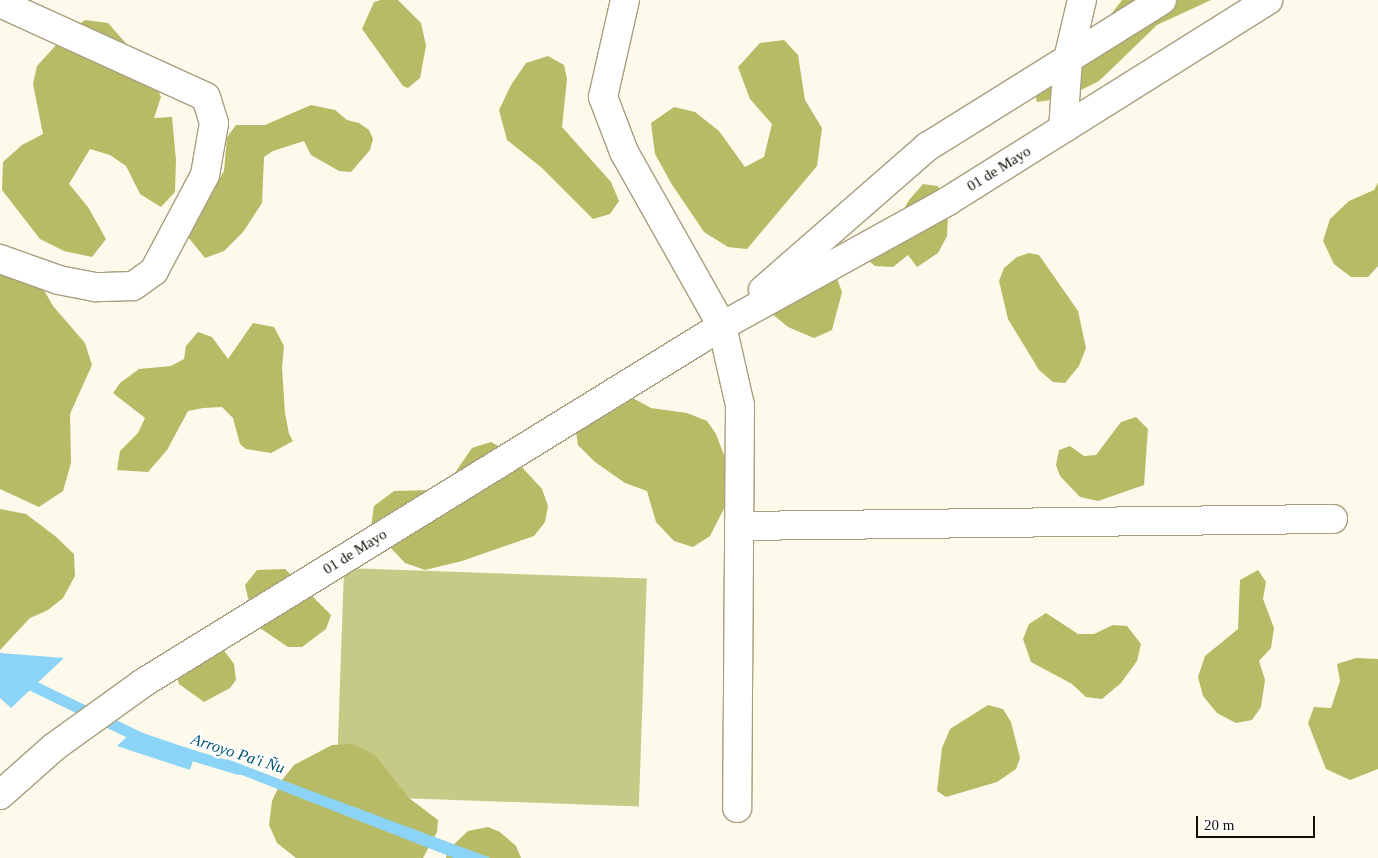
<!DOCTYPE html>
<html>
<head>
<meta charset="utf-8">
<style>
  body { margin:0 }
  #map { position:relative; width:1378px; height:858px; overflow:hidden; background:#fdf9eb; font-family:Georgia,serif }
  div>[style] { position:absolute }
  .green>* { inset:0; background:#c6ca87; transform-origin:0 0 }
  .forest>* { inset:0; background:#b7bb65 }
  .water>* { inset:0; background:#8bd3f7 }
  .stream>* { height:11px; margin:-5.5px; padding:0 5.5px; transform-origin:5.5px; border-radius:5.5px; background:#8bd3f7 }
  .roads { filter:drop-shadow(1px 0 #a99e7f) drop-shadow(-1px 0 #a99e7f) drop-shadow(0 1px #a99e7f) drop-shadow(0 -1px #a99e7f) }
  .street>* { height:28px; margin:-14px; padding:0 14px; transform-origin:14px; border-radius:14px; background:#fff }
  .secondary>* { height:28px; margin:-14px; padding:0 14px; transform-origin:14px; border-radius:14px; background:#fff }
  span { translate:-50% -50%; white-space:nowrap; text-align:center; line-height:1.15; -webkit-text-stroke:5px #fff; paint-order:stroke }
  .street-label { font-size:15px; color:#141005 }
  .water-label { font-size:16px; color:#005471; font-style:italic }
  .scale { position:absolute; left:1196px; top:816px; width:119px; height:22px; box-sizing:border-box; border:2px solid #141005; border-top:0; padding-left:6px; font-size:15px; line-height:18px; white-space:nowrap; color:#141005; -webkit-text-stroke:4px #fff; paint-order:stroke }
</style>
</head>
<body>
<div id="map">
  <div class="green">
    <div style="left:344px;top:568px;width:303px;height:228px;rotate:2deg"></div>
  </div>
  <div class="forest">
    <div style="clip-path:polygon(381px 0,398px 0,421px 23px,426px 46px,420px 78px,408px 88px,403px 86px,362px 29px,374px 2px)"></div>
    <div style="clip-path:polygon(1122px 0,1211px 0,1157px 25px,1099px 81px,1065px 98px,1037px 102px,1032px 82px,1043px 59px,1109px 17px)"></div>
    <div style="clip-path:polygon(85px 20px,108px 23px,147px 67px,161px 97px,154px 118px,172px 117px,176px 160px,175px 192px,161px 207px,140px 194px,126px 166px,110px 155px,90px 149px,69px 184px,88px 207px,106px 239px,92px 257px,64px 251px,40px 239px,2px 190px,3px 162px,22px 145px,43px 134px,33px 84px,37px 66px,68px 32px)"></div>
    <div style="clip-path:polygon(784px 40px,798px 55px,805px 100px,822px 128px,817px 166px,747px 249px,728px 247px,704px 232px,671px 183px,655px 154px,651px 123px,674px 107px,695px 112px,719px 131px,745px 167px,764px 157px,772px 124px,750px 99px,738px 67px,760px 43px)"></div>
    <div style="clip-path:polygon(548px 56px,564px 65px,567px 79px,562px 127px,611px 182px,619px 201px,610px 214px,593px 219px,542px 168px,507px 140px,499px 110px,511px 85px,526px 63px)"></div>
    <div style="clip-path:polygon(311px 105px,335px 110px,347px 120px,359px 123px,369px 130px,373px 139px,370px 150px,351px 172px,339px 171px,311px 155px,304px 141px,273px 151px,264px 157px,262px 203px,243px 232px,224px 251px,205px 258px,188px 237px,191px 225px,224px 171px,227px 137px,236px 125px,265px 125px)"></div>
    <div style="clip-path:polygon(1378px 183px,1378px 266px,1368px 277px,1351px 277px,1334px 264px,1323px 241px,1330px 219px,1349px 201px,1374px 190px)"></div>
    <div style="clip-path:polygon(923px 184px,938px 186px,948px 215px,947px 236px,938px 253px,917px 267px,908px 255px,893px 267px,875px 266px,857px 251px,855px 236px,887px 226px,900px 216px,909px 200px)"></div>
    <div style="clip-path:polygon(0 245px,33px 271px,53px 306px,85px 343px,92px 365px,70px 414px,71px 463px,63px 491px,39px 507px,0 489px)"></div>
    <div style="clip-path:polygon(1029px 253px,1039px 255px,1078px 311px,1086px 348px,1079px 366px,1065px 383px,1053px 382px,1039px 370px,1008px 319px,999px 281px,1004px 268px,1017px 257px)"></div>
    <div style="clip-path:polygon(829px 271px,838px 281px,842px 292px,832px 330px,814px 338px,788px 327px,771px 313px)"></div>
    <div style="clip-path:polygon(253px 323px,274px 327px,284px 346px,282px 368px,285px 413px,289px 434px,293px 441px,271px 453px,246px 449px,240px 444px,233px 418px,222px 407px,203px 408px,188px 411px,167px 450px,148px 472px,117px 470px,120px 451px,138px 433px,145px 418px,113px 393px,120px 383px,139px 369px,171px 366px,184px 359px,186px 346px,198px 332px,212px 337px,228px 359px)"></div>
    <div style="clip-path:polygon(631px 397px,651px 408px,687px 413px,707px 421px,716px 434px,728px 466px,732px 493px,710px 536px,693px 547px,674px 541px,656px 522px,647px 491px,625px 483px,595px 462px,578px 445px,576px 431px)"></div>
    <div style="clip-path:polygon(1136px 417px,1148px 429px,1144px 485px,1098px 501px,1080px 497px,1060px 476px,1056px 465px,1059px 450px,1070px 446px,1084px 456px,1096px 455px,1121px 422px)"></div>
    <div style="clip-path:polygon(491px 442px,507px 451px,542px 489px,548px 506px,545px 522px,534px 536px,462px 561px,425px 570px,405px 563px,371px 527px,374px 506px,394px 491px,433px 490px,452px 477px,472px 448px)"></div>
    <div style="clip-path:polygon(0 509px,26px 514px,55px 536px,74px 554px,75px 576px,63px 598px,48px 610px,30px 618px,0 650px)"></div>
    <div style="clip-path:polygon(285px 569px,331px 615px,326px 629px,302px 647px,288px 647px,257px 626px,248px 598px,245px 585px,257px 570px)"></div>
    <div style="clip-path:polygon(1258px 570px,1266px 582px,1263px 599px,1274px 628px,1271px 648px,1259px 661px,1265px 680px,1261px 707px,1252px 720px,1236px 723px,1217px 713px,1203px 696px,1198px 677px,1205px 656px,1238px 629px,1240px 580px)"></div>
    <div style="clip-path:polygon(1046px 613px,1078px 634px,1094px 634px,1113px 625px,1127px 626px,1141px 644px,1137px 661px,1121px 683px,1102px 699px,1086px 697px,1072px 684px,1031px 662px,1023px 639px,1029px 624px)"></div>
    <div style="clip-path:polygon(222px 648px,234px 664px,236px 680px,230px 688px,204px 702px,179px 684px,174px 667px)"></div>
    <div style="clip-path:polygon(1356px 658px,1378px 659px,1378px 769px,1350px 780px,1326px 769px,1308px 723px,1314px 707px,1331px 708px,1340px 681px,1337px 664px)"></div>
    <div style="clip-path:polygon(988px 705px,1003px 709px,1011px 722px,1020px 758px,1016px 769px,997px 782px,946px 797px,937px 791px,942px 748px,950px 729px)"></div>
    <div style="clip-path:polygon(353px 744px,375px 755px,409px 798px,438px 820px,437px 832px,423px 858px,296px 858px,277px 843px,269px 825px,272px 801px,282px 780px,294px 765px,332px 745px)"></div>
    <div style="clip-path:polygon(488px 827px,500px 832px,516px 846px,521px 858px,446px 858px,448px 850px,468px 831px)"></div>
  </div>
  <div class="water">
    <div style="clip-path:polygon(0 653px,64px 658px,11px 708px,0 698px)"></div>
    <div style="clip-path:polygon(134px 730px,196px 751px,190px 770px,117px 746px)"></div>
    <div style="clip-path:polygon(227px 759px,282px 780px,491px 858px,454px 858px,224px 768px)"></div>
  </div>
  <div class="stream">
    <div style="left:0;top:676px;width:19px;rotate:9deg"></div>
    <div style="left:19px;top:679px;width:138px;rotate:25.8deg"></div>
    <div style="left:182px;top:752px;width:59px;rotate:16.6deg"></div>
  </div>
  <div class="roads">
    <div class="street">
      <div style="left:625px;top:0;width:99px;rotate:102.8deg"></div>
      <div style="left:603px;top:97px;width:59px;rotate:69.1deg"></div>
      <div style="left:624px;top:152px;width:200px;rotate:60.6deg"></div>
      <div style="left:722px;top:326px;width:81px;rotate:77.2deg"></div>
      <div style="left:740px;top:405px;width:403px;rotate:90.4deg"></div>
      <div style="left:0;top:3px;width:226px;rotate:24.5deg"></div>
      <div style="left:206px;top:97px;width:27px;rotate:73deg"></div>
      <div style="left:214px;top:123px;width:53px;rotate:99.8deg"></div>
      <div style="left:205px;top:175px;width:109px;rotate:118deg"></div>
      <div style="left:154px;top:271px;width:26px;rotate:144deg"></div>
      <div style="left:133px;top:286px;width:38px;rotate:178deg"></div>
      <div style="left:95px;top:287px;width:37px;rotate:-169deg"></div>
      <div style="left:59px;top:280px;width:63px;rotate:-160.4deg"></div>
      <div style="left:1063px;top:129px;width:70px;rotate:-85.9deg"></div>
      <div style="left:1068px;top:59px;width:61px;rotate:-76.7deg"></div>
      <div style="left:739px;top:526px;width:594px;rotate:-0.68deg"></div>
    </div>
    <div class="secondary">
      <div style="left:763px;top:290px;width:218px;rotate:-41.1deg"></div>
      <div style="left:927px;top:147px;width:277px;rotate:-32deg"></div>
      <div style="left:0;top:795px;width:72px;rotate:-41.6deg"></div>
      <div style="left:54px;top:747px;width:110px;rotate:-35.7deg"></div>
      <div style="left:143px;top:683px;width:680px;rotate:-31.66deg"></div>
      <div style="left:722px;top:326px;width:258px;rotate:-28.9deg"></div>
      <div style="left:948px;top:201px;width:378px;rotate:-32.1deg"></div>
    </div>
  </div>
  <div class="street-label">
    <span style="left:999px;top:169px;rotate:-32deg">01 de Mayo</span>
    <span style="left:355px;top:552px;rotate:-32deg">01 de Mayo</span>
  </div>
  <div class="water-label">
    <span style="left:238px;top:754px;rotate:18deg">Arroyo Pa'i Ñu</span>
  </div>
  <div class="scale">20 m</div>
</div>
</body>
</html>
